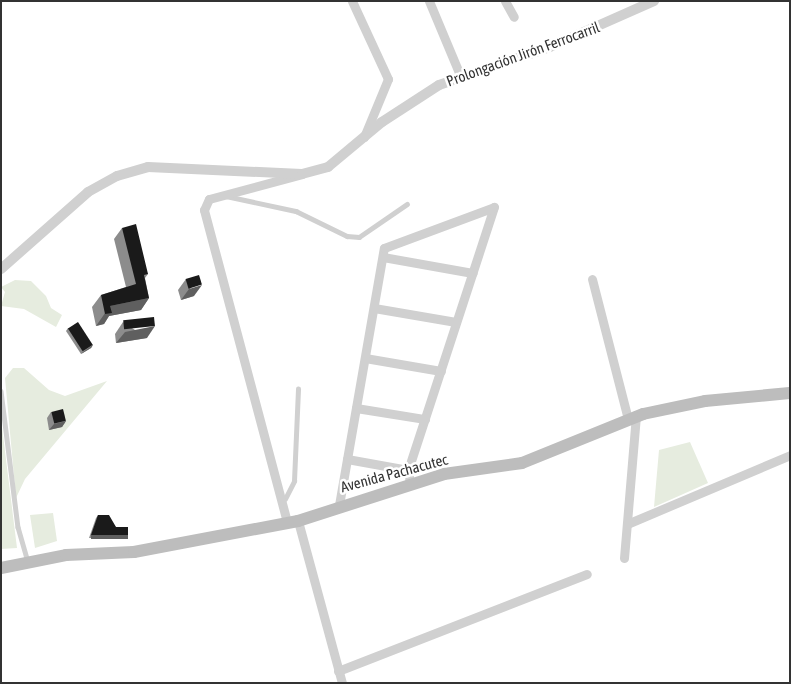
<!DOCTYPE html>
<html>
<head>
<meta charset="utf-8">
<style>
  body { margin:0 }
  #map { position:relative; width:791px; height:684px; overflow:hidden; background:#fff; font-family:"Asap Condensed",sans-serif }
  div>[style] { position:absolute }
  .green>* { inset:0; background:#e6ecdf }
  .service>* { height:4.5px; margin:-2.25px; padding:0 2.25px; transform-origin:2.25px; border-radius:2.25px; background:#d0d0d0 }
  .minor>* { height:9px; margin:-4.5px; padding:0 4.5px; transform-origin:4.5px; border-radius:4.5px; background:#d0d0d0 }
  .tertiary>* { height:10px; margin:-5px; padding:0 5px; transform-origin:5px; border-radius:5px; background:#d0d0d0 }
  .secondary>* { height:12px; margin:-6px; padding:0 6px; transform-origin:6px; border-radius:6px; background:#bdbdbd }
  .wall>* { inset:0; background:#8c8c8c }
  .shaded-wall>* { inset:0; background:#5f5f5f; transform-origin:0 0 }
  .building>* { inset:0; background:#1a1a1a; transform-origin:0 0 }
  span { translate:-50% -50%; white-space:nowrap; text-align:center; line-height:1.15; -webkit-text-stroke:5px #fff; paint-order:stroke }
  .street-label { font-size:15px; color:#333 }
  .frame { position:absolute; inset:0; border:2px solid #333; pointer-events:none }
</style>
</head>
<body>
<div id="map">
  <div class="green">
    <div style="clip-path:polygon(15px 280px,31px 281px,46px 296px,51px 308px,62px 315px,56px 327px,24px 309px,1px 306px,5px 292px,1px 287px)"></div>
    <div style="clip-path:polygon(13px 368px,24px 368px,49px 390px,65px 396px,107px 381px,25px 479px,16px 498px,5px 378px)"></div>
    <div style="clip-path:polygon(1px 419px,17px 548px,1px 549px)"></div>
    <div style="clip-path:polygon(690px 442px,708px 483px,654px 507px,659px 450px)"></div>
    <div style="clip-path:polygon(53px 513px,57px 541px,35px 548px,30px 515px)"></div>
  </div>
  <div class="service">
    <div style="left:226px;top:196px;width:72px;rotate:12.1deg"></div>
    <div style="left:296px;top:211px;width:57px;rotate:26.1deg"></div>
    <div style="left:347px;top:236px;width:12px;rotate:5deg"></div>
    <div style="left:359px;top:237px;width:58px;rotate:-34.5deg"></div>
    <div style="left:1px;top:391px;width:137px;rotate:82.9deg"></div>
    <div style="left:18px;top:527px;width:36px;rotate:74deg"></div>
    <div style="left:285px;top:499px;width:20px;rotate:-63deg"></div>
    <div style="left:294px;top:481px;width:92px;rotate:-87.5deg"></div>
  </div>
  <div class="minor">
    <div style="left:352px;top:1px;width:86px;rotate:65.2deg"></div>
    <div style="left:388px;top:79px;width:63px;rotate:112.5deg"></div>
    <div style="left:429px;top:1px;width:80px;rotate:67.3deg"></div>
    <div style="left:505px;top:1px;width:18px;rotate:61deg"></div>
    <div style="left:383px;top:257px;width:91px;rotate:10.1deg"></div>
    <div style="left:592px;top:279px;width:145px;rotate:75.6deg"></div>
    <div style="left:374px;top:308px;width:83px;rotate:9.7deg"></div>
    <div style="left:365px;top:358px;width:77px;rotate:9.7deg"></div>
    <div style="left:356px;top:408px;width:70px;rotate:9.1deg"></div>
    <div style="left:347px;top:459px;width:62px;rotate:10.2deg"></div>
    <div style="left:410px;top:484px;width:14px;rotate:-98deg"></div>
    <div style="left:408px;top:470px;width:277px;rotate:-71.9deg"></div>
    <div style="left:339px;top:505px;width:261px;rotate:-80.1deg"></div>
    <div style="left:384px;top:248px;width:117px;rotate:-20.4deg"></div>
    <div style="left:298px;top:521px;width:168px;rotate:74.8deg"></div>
    <div style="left:287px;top:522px;width:323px;rotate:-104.9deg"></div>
    <div style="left:204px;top:210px;width:12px;rotate:-66deg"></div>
    <div style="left:209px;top:199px;width:96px;rotate:-15deg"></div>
    <div style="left:627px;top:524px;width:177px;rotate:-22.9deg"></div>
    <div style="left:624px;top:558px;width:143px;rotate:-85.2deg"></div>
    <div style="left:338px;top:671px;width:267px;rotate:-21.3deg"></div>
  </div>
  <div class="tertiary">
    <div style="left:1px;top:269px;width:116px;rotate:-41.5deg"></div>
    <div style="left:88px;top:192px;width:33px;rotate:-29deg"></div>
    <div style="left:117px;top:176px;width:32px;rotate:-16deg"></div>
    <div style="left:148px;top:167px;width:154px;rotate:2.6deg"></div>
    <div style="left:302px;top:174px;width:27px;rotate:-15deg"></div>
    <div style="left:328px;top:167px;width:70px;rotate:-39.8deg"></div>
    <div style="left:382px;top:122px;width:68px;rotate:-33deg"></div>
    <div style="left:439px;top:85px;width:117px;rotate:-18.9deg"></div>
    <div style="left:550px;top:47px;width:114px;rotate:-23.9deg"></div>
  </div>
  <div class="secondary">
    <div style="left:1px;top:568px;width:66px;rotate:-11.3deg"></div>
    <div style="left:66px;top:555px;width:68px;rotate:-2.5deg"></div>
    <div style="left:134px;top:552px;width:167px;rotate:-10.7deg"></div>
    <div style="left:298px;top:521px;width:153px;rotate:-17.8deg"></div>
    <div style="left:444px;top:474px;width:79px;rotate:-8deg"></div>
    <div style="left:522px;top:463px;width:131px;rotate:-22deg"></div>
    <div style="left:643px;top:414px;width:63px;rotate:-11.8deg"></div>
    <div style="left:705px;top:401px;width:85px;rotate:-5.4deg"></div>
  </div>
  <div class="wall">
    <div style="clip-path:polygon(122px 228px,148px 274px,145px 278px,149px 298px,141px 310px,109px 316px,104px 324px,96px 326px,92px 307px,101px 295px,126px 287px,114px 239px)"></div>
    <div style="clip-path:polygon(186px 279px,194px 296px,181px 300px,178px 290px)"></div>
    <div style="clip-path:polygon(123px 322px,147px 338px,116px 343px,115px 334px)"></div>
    <div style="clip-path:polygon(68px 328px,93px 345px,91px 348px,81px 354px,66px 331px)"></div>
    <div style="clip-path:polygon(51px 412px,66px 421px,62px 427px,49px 430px,47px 418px)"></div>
    <div style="clip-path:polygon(98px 515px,128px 535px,126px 538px,89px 538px,96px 518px)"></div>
  </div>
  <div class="shaded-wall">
    <div style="clip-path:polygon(202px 285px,194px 296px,181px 300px,189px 289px)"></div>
    <div style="clip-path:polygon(149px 298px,141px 310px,109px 316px,104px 324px,96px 326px,110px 306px)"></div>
    <div style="clip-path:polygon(155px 326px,147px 338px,116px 343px,125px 332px)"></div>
    <div style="clip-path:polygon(93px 345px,91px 348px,81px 354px,83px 352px)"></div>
    <div style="clip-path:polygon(66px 421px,62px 427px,49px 430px,54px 424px)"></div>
    <div style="left:91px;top:535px;width:37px;height:4px"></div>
  </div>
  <div class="building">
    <div style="clip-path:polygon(136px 224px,148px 274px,144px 275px,149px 298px,110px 306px,112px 313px,105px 314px,101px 295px,136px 284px,122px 228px)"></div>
    <div style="left:199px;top:275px;width:10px;height:14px;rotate:73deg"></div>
    <div style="left:154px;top:317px;width:9px;height:31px;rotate:84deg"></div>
    <div style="left:78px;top:322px;width:27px;height:12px;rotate:57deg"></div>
    <div style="left:63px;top:409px;width:12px;height:12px;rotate:76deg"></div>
    <div style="clip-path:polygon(98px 515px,109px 515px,116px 527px,128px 527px,128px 535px,91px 535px)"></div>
  </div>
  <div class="street-label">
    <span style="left:523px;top:54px;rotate:-20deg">Prolongación Jirón Ferrocarril</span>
    <span style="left:394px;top:473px;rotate:-15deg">Avenida Pachacutec</span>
  </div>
  <div class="frame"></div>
</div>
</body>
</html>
